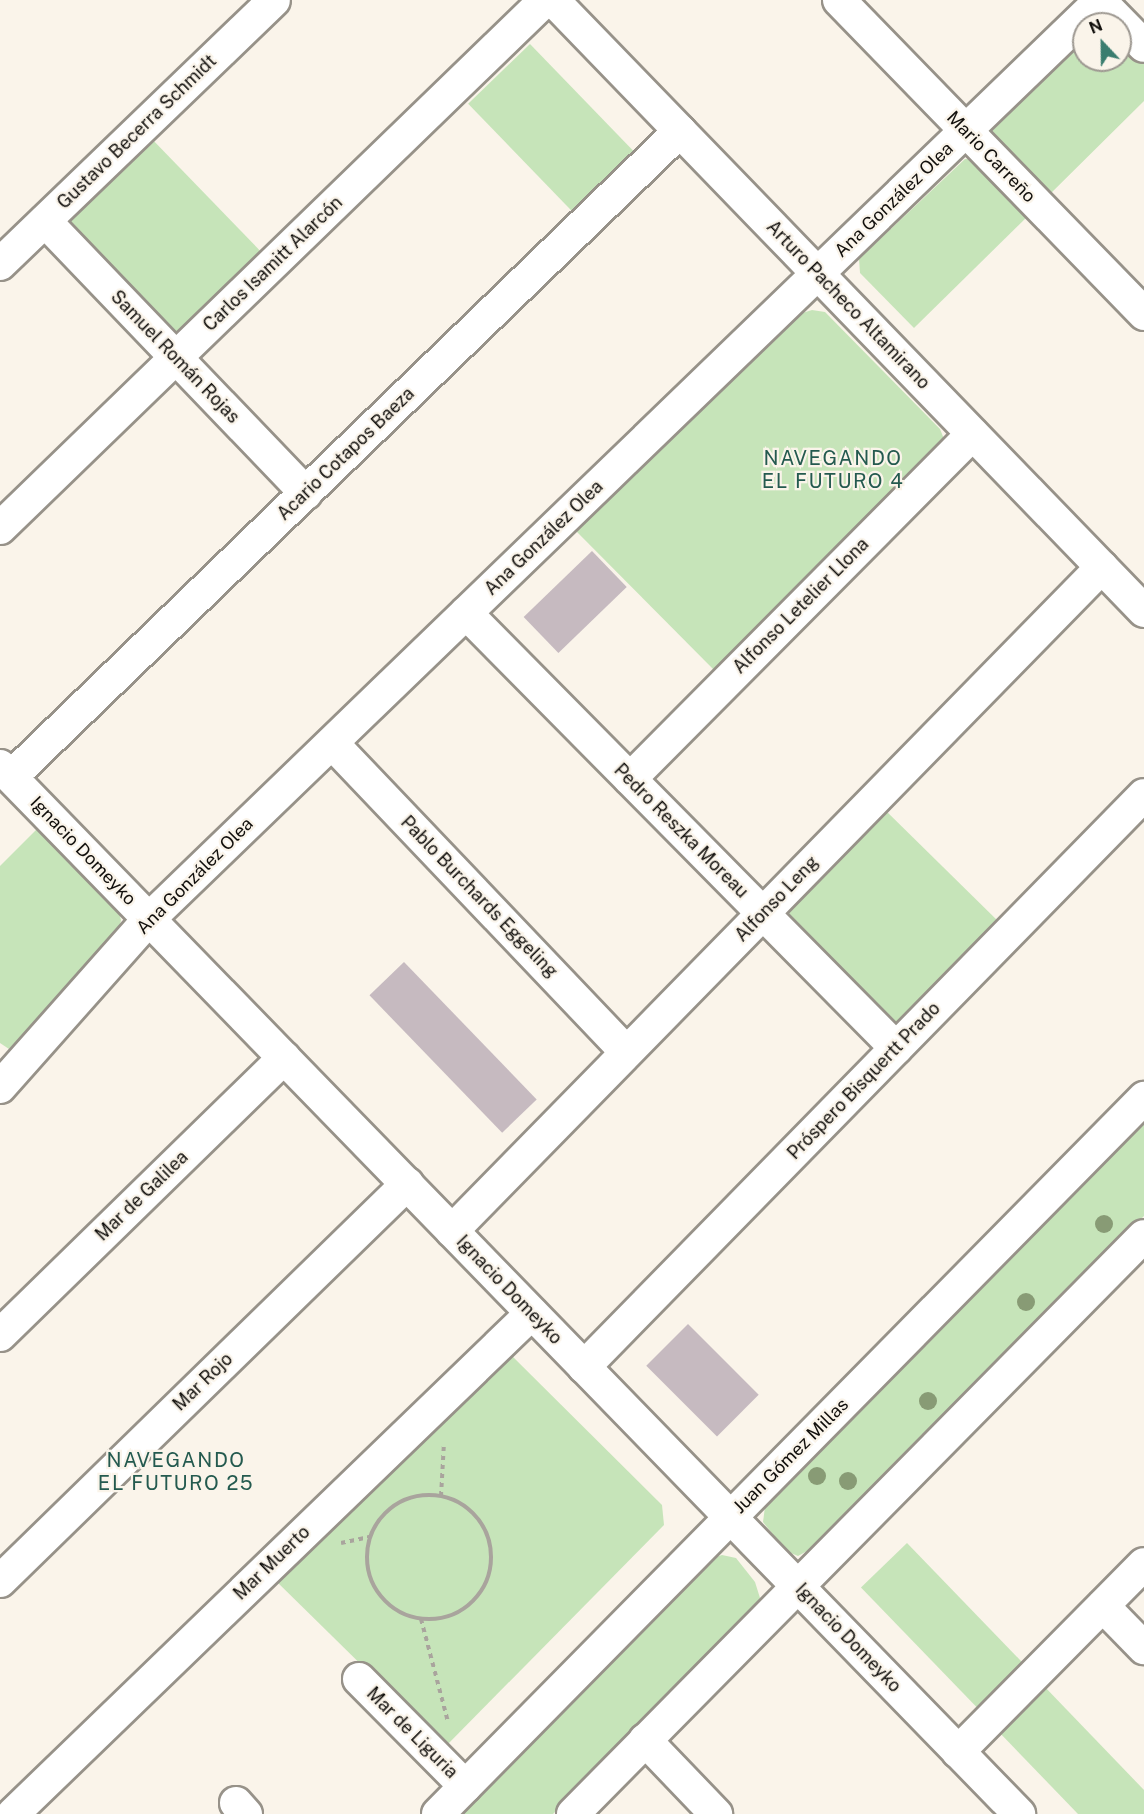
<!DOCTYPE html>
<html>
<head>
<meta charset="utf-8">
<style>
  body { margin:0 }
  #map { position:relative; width:1144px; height:1814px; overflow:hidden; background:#faf4ea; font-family:"Public Sans",sans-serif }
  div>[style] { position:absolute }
  .green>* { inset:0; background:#c6e4b9; transform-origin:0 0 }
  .building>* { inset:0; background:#c6bac0; transform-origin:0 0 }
  .path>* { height:4px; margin-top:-2px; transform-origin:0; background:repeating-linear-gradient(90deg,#a9a49d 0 4.5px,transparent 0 9px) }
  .path>.ring { margin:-2px; padding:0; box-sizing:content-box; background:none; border:4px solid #a9a49d; border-radius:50% }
  .roads { filter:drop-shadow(2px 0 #979289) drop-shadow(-2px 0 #979289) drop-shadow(0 2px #979289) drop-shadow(0 -2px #979289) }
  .minor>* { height:32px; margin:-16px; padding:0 16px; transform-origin:16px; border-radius:16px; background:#fff }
  .trees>* { width:18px; height:18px; margin:-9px; border-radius:50%; background:#889b75 }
  span { translate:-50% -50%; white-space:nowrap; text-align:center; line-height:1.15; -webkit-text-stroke:4.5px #faf4ea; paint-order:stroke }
  .street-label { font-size:18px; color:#110f0c }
  .neighbourhood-label { font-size:20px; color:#245a4f; letter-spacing:1.5px }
  .north { position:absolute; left:1072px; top:12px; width:60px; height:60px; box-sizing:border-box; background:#faf4ea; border:2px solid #9d9891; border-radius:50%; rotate:338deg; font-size:16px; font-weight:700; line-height:24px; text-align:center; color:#110f0c }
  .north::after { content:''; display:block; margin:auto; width:21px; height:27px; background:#3a7d6f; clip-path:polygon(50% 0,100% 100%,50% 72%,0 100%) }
</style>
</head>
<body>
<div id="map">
  <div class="green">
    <div style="clip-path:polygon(1120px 35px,1144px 60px,1144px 101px,1044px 200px,990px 133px,1084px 39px,1084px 60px,1120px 60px)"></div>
    <div style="left:530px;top:44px;width:151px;height:86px;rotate:46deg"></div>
    <div style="clip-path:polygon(149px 136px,268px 259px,179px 338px,68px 229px,69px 212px)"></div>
    <div style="clip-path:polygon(965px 159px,972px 159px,1031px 213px,914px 328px,860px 273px,859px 259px)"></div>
    <div style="clip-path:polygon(812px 310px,825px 312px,940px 429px,944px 439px,940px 453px,716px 672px,576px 531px,796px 315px)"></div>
    <div style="clip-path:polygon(881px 806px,1001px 924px,902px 1024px,893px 1027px,781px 924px,781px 907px)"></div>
    <div style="clip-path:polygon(38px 828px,118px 909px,121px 920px,119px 930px,9px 1049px,0 1043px,0 866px)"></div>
    <div style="clip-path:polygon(1144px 1119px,1144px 1216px,818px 1545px,798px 1556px,786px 1551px,763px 1522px,765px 1507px,771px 1497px)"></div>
    <div style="clip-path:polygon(507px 1351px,662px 1505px,664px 1525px,445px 1747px,274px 1579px)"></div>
    <div style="left:907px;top:1543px;width:175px;height:64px;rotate:46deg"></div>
    <div style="clip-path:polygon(722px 1555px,736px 1558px,755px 1582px,760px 1598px,755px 1610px,553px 1814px,457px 1814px,710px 1559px)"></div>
    <div style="clip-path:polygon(1042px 1684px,1144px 1790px,1144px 1814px,1078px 1814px,996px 1729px)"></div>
  </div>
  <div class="building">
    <div style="left:592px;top:551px;width:50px;height:95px;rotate:46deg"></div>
    <div style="left:404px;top:962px;width:191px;height:48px;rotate:46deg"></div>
    <div style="left:688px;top:1324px;width:100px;height:59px;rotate:45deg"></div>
  </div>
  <div class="path">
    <div class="ring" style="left:367px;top:1495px;width:120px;height:120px"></div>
    <div style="left:441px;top:1496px;width:53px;rotate:-86.8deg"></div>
    <div style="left:341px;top:1543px;width:30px;rotate:-12deg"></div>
    <div style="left:421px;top:1619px;width:106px;rotate:75.3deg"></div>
  </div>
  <div class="roads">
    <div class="minor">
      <div style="left:553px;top:0;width:850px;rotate:45.95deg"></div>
      <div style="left:839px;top:0;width:438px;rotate:45.8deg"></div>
      <div style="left:1099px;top:0;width:64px;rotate:45.6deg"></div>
      <div style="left:45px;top:221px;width:377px;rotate:46.2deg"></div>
      <div style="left:0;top:264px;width:380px;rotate:-43.9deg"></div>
      <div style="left:0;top:528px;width:759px;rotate:-44.09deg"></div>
      <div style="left:466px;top:613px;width:612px;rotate:45.33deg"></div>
      <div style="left:332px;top:743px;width:427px;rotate:46.4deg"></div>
      <div style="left:0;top:766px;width:1462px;rotate:45.8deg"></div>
      <div style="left:11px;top:777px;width:930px;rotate:-44deg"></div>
      <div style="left:630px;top:779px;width:486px;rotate:-45.2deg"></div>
      <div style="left:0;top:1087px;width:225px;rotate:-48.4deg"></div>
      <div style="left:149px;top:919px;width:1323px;rotate:-43.99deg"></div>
      <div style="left:452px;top:1231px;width:929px;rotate:-45.61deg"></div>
      <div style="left:0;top:1335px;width:397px;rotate:-44.3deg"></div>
      <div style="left:584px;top:1367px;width:800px;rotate:-45.61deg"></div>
      <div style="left:0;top:1581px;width:569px;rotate:-44.29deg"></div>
      <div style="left:1103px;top:1606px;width:59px;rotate:45.7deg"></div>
      <div style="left:359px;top:1679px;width:151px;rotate:45.3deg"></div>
      <div style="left:645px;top:1740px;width:103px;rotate:46.2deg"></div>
      <div style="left:958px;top:1752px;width:264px;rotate:-45.3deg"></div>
      <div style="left:236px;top:1803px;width:15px;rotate:48deg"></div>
      <div style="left:13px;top:1814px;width:721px;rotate:-43.99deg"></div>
      <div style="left:438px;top:1814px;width:1006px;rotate:-45.4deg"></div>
      <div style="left:573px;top:1814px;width:812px;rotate:-45.35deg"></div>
    </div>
  </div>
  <div class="trees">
    <div style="left:1104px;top:1224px"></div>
    <div style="left:1026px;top:1302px"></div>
    <div style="left:928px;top:1401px"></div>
    <div style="left:817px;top:1476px"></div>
    <div style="left:848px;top:1481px"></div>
  </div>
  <div class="street-label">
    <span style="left:137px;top:132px;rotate:-44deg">Gustavo Becerra Schmidt</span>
    <span style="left:991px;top:157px;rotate:46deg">Mario Carreño</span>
    <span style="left:894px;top:200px;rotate:-44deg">Ana González Olea</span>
    <span style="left:273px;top:264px;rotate:-44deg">Carlos Isamitt Alarcón</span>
    <span style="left:848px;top:305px;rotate:46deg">Arturo Pacheco Altamirano</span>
    <span style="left:175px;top:357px;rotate:46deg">Samuel Román Rojas</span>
    <span style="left:346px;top:454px;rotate:-44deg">Acario Cotapos Baeza</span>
    <span style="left:544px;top:538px;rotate:-44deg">Ana González Olea</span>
    <span style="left:801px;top:606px;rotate:-45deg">Alfonso Letelier Llona</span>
    <span style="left:681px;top:831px;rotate:45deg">Pedro Reszka Moreau</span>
    <span style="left:83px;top:851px;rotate:46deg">Ignacio Domeyko</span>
    <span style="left:195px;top:876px;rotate:-45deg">Ana González Olea</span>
    <span style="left:479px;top:897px;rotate:46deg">Pablo Burchards Eggeling</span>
    <span style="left:777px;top:899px;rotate:-46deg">Alfonso Leng</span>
    <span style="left:864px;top:1081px;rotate:-46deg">Próspero Bisquertt Prado</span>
    <span style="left:142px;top:1196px;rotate:-44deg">Mar de Galilea</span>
    <span style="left:509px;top:1290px;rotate:46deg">Ignacio Domeyko</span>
    <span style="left:203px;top:1382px;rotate:-44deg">Mar Rojo</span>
    <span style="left:791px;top:1456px;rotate:-45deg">Juan Gómez Millas</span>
    <span style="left:272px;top:1563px;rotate:-44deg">Mar Muerto</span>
    <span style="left:848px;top:1638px;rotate:46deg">Ignacio Domeyko</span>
    <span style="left:412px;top:1733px;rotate:45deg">Mar de Liguria</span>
  </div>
  <div class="neighbourhood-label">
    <span style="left:833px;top:470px">NAVEGANDO<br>EL FUTURO 4</span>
    <span style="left:176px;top:1472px">NAVEGANDO<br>EL FUTURO 25</span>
  </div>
  <div class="north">N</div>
</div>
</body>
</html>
